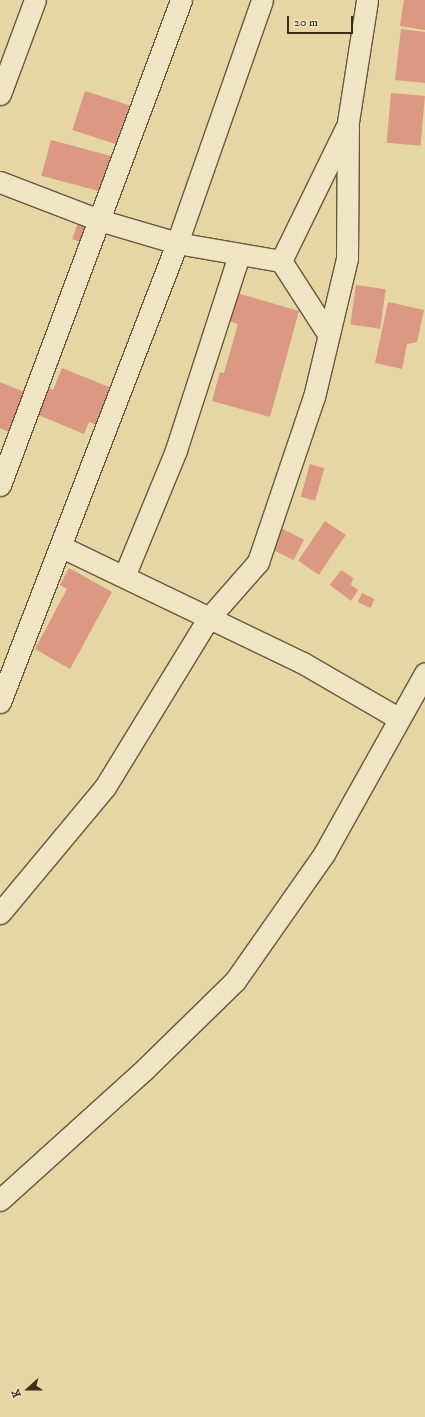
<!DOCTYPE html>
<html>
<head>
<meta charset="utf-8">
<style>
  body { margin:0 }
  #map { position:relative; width:425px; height:1417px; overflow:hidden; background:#e6d6a4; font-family:"IM FELL DW Pica",serif }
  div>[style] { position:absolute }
  .building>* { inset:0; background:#db9882; transform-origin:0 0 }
  .roads { filter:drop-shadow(1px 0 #66583d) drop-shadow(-1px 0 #66583d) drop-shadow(0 1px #66583d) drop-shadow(0 -1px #66583d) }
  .street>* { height:21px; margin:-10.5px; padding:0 10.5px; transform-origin:10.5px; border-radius:10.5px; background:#efe4c4 }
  span { translate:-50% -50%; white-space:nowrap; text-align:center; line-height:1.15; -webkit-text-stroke:3.5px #efe4c4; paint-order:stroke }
  .north { position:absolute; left:8px; top:1369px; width:40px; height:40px; -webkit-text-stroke:3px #efe4c4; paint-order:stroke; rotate:249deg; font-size:11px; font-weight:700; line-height:16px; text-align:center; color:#3c2e1b }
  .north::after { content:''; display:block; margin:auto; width:14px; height:18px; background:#3c2e1b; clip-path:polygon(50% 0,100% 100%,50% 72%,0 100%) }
  .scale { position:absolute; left:287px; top:16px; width:66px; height:18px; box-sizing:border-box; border:2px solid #3c2e1b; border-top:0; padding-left:5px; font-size:12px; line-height:14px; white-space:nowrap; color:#3c2e1b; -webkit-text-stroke:3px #efe4c4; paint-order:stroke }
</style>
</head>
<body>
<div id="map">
  <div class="building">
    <div style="clip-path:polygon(404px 0,425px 0,425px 30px,400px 26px)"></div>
    <div style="clip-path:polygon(401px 29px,425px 32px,425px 83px,395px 80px)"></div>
    <div style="left:85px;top:91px;width:52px;height:41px;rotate:18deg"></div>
    <div style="left:391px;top:93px;width:34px;height:50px;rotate:5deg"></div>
    <div style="left:51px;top:140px;width:66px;height:37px;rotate:15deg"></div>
    <div style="left:78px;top:223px;width:12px;height:17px;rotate:20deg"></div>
    <div style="left:356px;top:285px;width:30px;height:40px;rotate:8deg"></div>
    <div style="clip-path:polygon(237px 293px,299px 311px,270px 417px,212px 401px,220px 372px,224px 373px,238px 324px,229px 321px)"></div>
    <div style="clip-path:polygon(388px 302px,424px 310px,417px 342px,407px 344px,402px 369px,375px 363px)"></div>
    <div style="clip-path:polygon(62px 368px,114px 389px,99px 426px,89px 422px,84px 434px,36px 414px,46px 387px,53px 390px)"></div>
    <div style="clip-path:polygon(0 382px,29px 394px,13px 434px,0 428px)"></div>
    <div style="left:310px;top:464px;width:15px;height:34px;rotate:16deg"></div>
    <div style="left:325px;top:521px;width:25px;height:48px;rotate:34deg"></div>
    <div style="left:279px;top:527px;width:28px;height:23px;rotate:27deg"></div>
    <div style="clip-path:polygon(69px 568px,112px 592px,70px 669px,35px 649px,67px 589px,60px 585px)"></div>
    <div style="clip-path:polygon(341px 570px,353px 578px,351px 585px,358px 590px,351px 601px,330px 585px)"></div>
    <div style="left:362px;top:593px;width:14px;height:10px;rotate:25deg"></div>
  </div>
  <div class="roads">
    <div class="street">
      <div style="left:0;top:94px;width:100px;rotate:-69.6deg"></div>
      <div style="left:0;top:182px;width:106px;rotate:21deg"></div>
      <div style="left:99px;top:220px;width:81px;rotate:16.4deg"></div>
      <div style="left:177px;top:243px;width:106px;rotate:9.8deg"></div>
      <div style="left:281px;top:261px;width:87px;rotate:57.2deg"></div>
      <div style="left:281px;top:261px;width:148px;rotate:-64deg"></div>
      <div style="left:0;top:485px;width:518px;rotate:-69.53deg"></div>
      <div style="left:62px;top:547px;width:267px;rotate:25.7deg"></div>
      <div style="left:303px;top:663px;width:110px;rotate:30.1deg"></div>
      <div style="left:125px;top:574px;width:134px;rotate:-67.6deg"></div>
      <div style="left:176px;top:450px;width:205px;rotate:-72.1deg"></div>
      <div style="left:0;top:702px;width:492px;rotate:-68.9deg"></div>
      <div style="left:177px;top:243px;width:257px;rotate:-70.7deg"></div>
      <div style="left:0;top:913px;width:164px;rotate:-50.2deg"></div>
      <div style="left:105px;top:787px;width:197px;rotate:-58.5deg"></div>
      <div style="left:208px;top:619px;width:76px;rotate:-48.7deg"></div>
      <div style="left:258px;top:562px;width:174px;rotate:-71.3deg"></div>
      <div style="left:314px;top:397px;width:143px;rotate:-76.6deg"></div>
      <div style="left:347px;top:258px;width:136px;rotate:-89.6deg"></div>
      <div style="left:348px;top:122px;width:123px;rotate:-81.1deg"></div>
      <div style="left:0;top:1200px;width:195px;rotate:-42.1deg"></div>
      <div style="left:145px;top:1069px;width:126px;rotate:-44.4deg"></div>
      <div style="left:235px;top:981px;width:155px;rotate:-55deg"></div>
      <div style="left:324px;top:854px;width:207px;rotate:-60.8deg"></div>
    </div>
  </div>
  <div class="north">K</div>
  <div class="scale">20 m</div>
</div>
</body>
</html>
